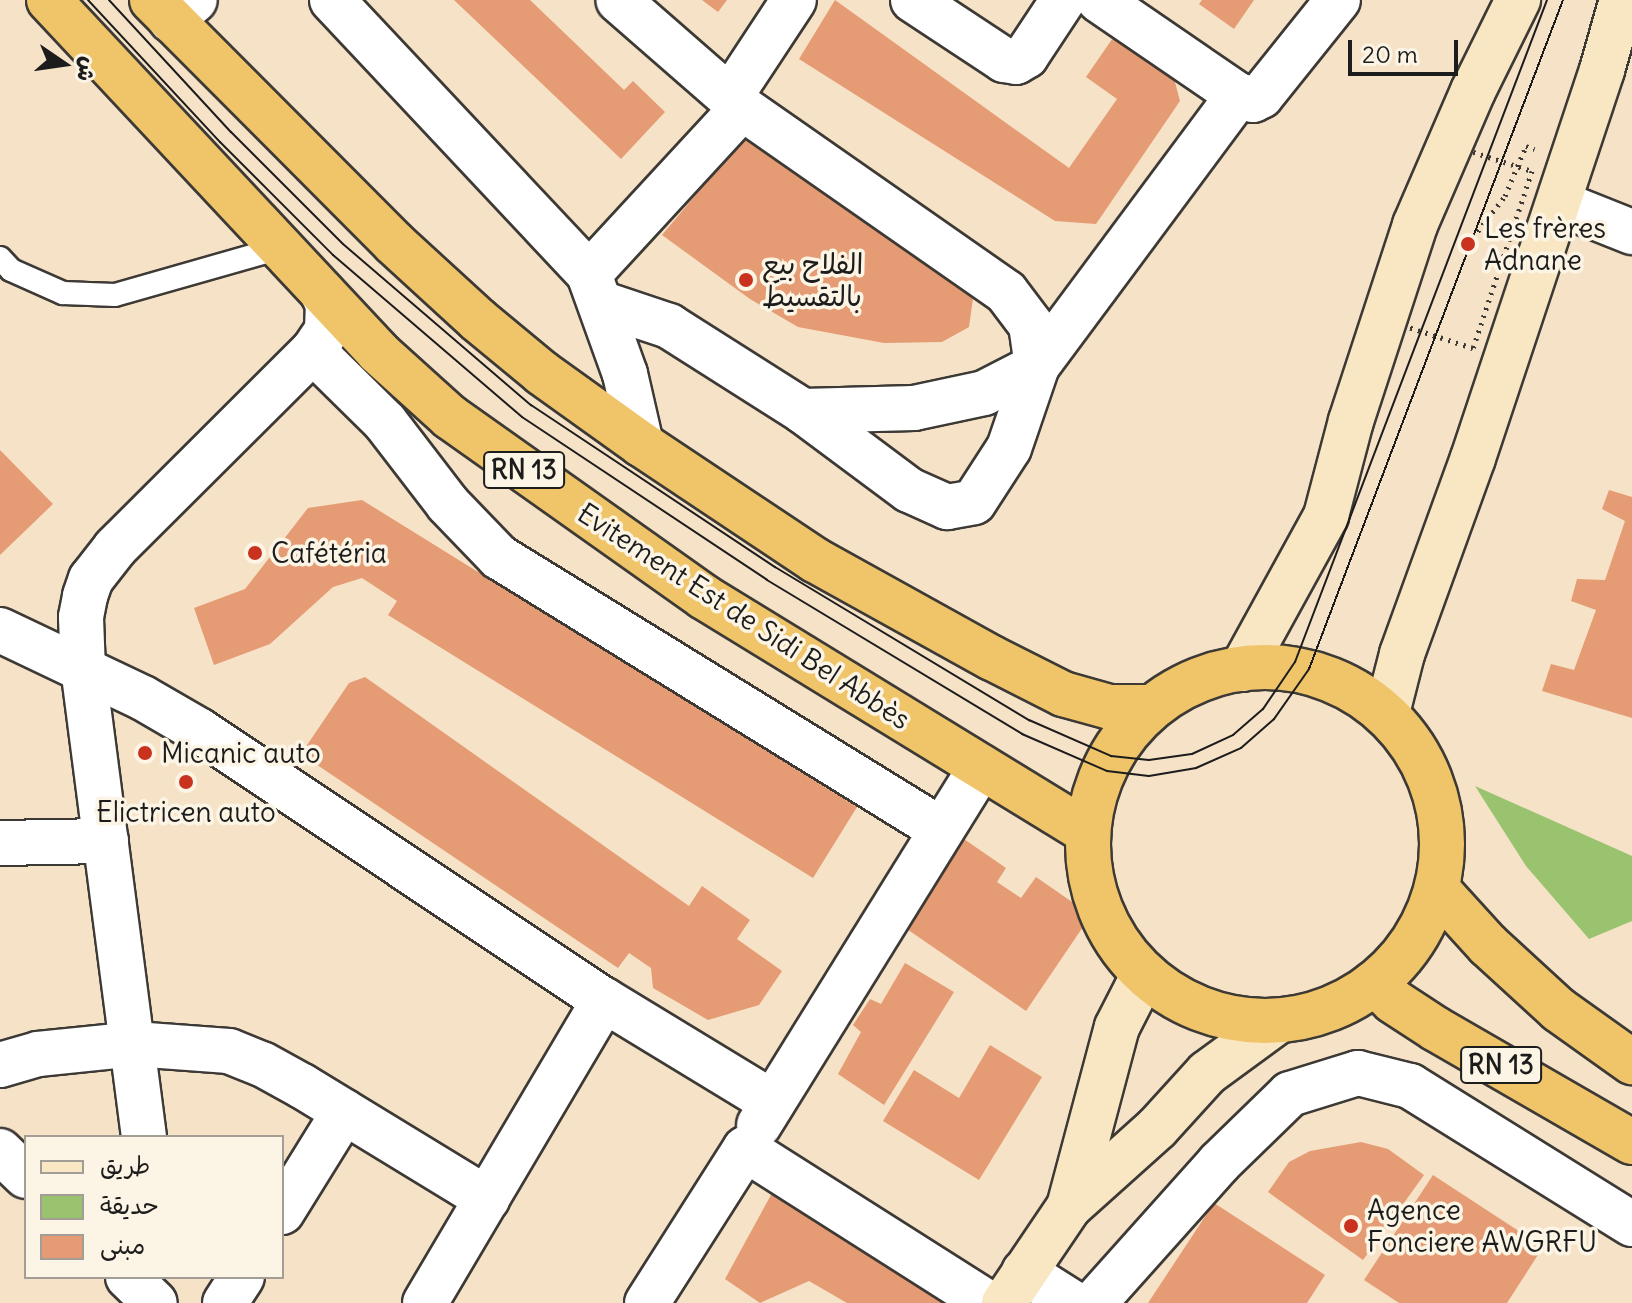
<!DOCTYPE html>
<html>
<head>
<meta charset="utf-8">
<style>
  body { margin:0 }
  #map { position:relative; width:1632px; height:1303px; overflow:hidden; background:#f6e2c7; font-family:Delius,"Playpen Sans Arabic",sans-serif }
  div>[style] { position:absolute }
  .green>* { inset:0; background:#9ac36f }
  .building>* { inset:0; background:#e59b73 }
  .path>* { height:5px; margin-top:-2.5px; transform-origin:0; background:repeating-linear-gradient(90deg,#3d3a36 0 2px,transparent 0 8px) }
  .roads { filter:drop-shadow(2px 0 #3d3a36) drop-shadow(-2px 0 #3d3a36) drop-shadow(0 2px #3d3a36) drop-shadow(0 -2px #3d3a36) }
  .service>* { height:22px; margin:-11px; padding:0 11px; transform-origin:11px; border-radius:11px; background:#fff }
  .minor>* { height:44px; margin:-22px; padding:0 22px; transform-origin:22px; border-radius:22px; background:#fff }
  .tertiary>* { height:44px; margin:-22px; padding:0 22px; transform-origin:22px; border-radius:22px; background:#fff }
  .secondary>* { height:44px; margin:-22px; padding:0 22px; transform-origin:22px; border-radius:22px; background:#f9e7c3 }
  .trunk>* { height:44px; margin:-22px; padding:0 22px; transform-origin:22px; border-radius:22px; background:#f0c469 }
  .trunk>.ring { margin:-22px; padding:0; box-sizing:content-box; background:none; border:44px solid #f0c469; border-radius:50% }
  .tram>* { height:2px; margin:-1px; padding:0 1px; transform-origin:1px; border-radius:1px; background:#1c1c1c }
  .dots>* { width:22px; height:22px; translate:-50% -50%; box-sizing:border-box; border:4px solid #fcf5e5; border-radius:50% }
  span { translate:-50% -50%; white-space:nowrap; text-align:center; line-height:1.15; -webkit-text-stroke:7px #fcf5e5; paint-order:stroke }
  .shield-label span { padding:2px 6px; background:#fcf5e5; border:2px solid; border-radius:6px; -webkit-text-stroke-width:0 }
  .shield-label { font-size:26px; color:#1c1c1c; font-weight:700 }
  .poi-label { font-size:28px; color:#1c1c1c }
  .left { translate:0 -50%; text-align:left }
  .street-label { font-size:28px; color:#1c1c1c }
  .legend { position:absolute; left:24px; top:1135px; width:260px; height:144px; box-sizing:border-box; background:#fcf5e5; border:2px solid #a29e95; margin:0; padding:10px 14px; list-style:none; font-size:24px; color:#1c1c1c }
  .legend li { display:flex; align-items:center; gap:16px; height:40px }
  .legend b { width:40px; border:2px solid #a29e95 }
  .north { position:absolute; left:24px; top:24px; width:80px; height:80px; -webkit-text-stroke:6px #fcf5e5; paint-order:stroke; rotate:103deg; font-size:22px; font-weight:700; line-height:32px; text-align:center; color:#1c1c1c }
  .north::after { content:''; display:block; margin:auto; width:28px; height:36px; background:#1c1c1c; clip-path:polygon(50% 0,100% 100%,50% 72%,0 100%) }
  .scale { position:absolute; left:1348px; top:40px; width:110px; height:36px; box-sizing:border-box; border:4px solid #1c1c1c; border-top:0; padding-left:10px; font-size:24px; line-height:28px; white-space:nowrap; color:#1c1c1c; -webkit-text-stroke:6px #fcf5e5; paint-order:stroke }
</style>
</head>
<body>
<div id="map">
  <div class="green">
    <div style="clip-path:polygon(1475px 786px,1632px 856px,1632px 921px,1589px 939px,1526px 866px)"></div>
  </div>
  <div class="building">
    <div style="clip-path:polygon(454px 0,530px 0,624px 90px,633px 81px,665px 112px,621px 159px)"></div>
    <div style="clip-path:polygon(702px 0,727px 0,718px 12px)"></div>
    <div style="clip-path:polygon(835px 0,1069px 168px,1117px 99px,1086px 77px,1117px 32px,1172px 71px,1180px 101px,1096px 224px,1055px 221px,799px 59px)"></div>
    <div style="clip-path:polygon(1202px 0,1254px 0,1234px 29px,1199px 4px)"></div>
    <div style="clip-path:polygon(745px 136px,973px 298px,969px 327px,942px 342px,884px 343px,798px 327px,750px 299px,662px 235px)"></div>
    <div style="clip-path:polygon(0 450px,53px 504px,0 555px)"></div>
    <div style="clip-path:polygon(1609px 490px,1632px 497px,1632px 718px,1542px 691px,1551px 664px,1574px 670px,1596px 610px,1571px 601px,1577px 579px,1605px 580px,1625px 521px,1602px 509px)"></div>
    <div style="clip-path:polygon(362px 500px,857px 807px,813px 878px,388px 615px,397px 601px,362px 578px,333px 587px,270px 644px,214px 665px,194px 608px,245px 589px,308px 508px)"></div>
    <div style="clip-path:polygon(365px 677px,689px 906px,702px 886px,750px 920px,737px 939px,782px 971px,759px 1005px,708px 1020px,653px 988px,651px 968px,629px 953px,618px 968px,301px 754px,349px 683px)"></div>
    <div style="clip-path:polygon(961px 837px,1006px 868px,997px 882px,1021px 898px,1036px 877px,1091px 915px,1026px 1011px,901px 925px)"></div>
    <div style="clip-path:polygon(905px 963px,954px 992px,884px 1105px,838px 1074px,861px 1032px,853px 1025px,870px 999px,881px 1004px)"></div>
    <div style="clip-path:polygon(990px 1045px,1042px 1077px,979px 1180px,883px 1121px,914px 1070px,959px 1098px)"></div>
    <div style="clip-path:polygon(1361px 1142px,1388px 1149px,1424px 1175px,1363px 1260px,1268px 1192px,1289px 1162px,1310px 1151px)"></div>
    <div style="clip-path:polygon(1433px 1175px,1543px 1247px,1507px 1303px,1399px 1303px,1364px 1280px)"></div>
    <div style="clip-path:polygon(772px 1193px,956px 1303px,847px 1303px,809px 1281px,760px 1303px,725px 1279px)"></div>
    <div style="clip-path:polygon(1214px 1203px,1325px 1275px,1307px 1303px,1148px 1303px)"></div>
  </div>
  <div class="path">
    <div style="left:1458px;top:147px;width:78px;rotate:18deg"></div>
    <div style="left:1532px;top:171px;width:187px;rotate:108.4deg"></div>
    <div style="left:1473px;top:348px;width:78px;rotate:-162deg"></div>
    <div style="left:1399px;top:324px;width:187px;rotate:-71.6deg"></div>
    <div style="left:1468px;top:244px;width:61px;rotate:-52.4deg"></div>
    <div style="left:1505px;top:196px;width:54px;rotate:-67.2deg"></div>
    <div style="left:1526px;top:146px;width:9px;rotate:21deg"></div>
  </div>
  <div class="roads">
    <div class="service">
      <div style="left:0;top:258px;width:16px;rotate:47deg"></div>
      <div style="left:11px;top:270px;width:57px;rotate:23.9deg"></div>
      <div style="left:63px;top:293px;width:52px;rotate:2.2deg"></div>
      <div style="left:115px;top:295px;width:172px;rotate:-15.9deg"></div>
    </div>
    <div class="minor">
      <div style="left:913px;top:0;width:109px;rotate:33.4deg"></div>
      <div style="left:1004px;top:60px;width:12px;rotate:9deg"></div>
      <div style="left:1016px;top:62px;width:12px;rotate:-31deg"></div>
      <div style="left:1026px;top:56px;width:67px;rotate:-56.5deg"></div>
      <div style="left:1099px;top:0;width:168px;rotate:34.4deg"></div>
      <div style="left:1238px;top:95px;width:16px;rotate:18deg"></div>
      <div style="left:1253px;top:100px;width:9px;rotate:-27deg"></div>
      <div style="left:1261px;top:96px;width:123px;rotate:-51.3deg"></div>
      <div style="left:171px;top:20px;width:31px;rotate:-40deg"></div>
      <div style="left:730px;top:97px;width:116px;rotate:-56.6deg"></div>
      <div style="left:1559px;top:203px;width:79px;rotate:21.7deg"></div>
      <div style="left:589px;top:274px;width:226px;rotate:-47.3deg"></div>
      <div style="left:603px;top:304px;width:70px;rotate:18.4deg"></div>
      <div style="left:669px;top:326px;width:159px;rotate:32.4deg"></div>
      <div style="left:803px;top:411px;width:132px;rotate:36.7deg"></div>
      <div style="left:909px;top:490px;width:42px;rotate:24.1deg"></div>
      <div style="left:947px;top:507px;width:27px;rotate:-10deg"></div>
      <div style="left:974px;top:502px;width:64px;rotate:-57.1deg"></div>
      <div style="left:1009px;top:448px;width:87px;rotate:-71.1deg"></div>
      <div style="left:1037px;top:366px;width:41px;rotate:-98.3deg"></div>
      <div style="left:1031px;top:325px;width:41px;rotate:-127.1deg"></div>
      <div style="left:1006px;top:292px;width:322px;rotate:-145.1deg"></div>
      <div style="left:742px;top:108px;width:164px;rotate:-138.9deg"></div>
      <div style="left:313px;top:351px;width:101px;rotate:44.6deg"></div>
      <div style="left:385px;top:422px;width:103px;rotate:52.5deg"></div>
      <div style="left:448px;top:504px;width:74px;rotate:46.1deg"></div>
      <div style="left:499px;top:557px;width:518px;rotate:31.67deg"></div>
      <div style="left:803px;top:411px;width:111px;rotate:-1.5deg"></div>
      <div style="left:914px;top:408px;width:72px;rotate:-12.1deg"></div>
      <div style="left:984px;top:393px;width:59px;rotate:-27deg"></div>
      <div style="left:1037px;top:366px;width:337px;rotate:-53.4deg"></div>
      <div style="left:0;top:630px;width:158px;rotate:25.4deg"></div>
      <div style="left:143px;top:698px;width:66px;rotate:30.1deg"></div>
      <div style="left:200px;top:731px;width:485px;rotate:33.7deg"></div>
      <div style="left:604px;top:1000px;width:197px;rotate:31.3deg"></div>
      <div style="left:0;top:843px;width:106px;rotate:-1.1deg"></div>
      <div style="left:0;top:1065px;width:40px;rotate:-16deg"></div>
      <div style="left:38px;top:1054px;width:97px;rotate:-5.9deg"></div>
      <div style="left:134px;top:1044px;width:95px;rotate:4.2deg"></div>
      <div style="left:229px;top:1051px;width:35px;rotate:22deg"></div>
      <div style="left:262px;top:1064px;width:46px;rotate:28.8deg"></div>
      <div style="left:302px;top:1086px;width:217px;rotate:31.4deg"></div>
      <div style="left:759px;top:1125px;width:421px;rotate:-58.2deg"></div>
      <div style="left:144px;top:1137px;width:471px;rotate:-97.4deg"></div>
      <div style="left:83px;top:670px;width:53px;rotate:-92.2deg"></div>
      <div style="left:81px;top:617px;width:21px;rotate:-79deg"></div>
      <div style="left:85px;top:596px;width:18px;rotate:-71deg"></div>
      <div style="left:91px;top:579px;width:39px;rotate:-52deg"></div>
      <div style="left:115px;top:548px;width:279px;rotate:-44.9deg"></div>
      <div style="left:313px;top:351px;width:25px;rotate:-56deg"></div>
      <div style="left:327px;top:330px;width:26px;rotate:-88deg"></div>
      <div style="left:328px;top:304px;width:13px;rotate:-117deg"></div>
      <div style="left:0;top:1151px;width:36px;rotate:44deg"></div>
      <div style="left:282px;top:1212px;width:118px;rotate:-58.2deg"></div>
      <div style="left:1024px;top:1272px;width:58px;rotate:32.3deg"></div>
      <div style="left:128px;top:1277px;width:37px;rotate:44deg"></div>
      <div style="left:225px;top:1303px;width:31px;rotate:-57deg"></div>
      <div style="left:425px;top:1303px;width:352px;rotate:-59.4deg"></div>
      <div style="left:647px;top:1303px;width:183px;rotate:-57.5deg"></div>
      <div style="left:745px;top:1149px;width:288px;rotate:32.4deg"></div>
      <div style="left:1094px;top:1303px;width:188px;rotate:-48.2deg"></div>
      <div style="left:1219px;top:1163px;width:99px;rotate:-44.2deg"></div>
      <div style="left:1290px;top:1094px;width:71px;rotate:-17.2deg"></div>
      <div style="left:1358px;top:1073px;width:54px;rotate:14deg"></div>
      <div style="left:1410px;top:1086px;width:261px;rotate:31.9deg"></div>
    </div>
    <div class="tertiary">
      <div style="left:332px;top:0;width:376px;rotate:46.8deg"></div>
      <div style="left:589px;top:274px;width:106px;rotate:70.2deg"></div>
      <div style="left:625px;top:374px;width:72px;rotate:77.1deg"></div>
    </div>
    <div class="secondary">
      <div style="left:1242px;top:669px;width:175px;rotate:-61.2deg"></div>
      <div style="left:1326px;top:516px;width:98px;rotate:-75.3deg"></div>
      <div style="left:1351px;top:421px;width:206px;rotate:-71.9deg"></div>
      <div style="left:1415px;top:225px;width:146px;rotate:-66.6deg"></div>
      <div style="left:1473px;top:91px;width:102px;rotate:-63.7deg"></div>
      <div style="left:1387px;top:713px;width:61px;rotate:-75.7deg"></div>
      <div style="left:1402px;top:654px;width:208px;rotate:-70.1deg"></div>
      <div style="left:1473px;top:458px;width:409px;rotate:-71.6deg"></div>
      <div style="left:1602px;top:70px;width:73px;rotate:-74.1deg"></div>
      <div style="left:1069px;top:1207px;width:186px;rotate:-75.1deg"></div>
      <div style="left:1117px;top:1027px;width:59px;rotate:-63deg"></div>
      <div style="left:1004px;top:1303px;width:116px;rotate:-55.9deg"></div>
      <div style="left:1069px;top:1207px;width:118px;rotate:-41.9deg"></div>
      <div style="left:1157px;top:1128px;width:74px;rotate:-47.7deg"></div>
      <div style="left:1207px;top:1073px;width:88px;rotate:-36.2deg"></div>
    </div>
    <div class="trunk">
      <div style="left:49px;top:0;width:482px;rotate:46.9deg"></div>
      <div style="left:378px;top:352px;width:97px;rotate:42.1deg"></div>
      <div style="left:450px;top:417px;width:311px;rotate:35.3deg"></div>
      <div style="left:704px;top:597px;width:449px;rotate:31.5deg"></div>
      <div style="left:152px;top:0;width:343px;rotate:45.1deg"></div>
      <div style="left:394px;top:243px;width:114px;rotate:42.5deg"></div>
      <div style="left:478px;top:320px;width:83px;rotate:39.6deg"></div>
      <div style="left:542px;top:373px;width:122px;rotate:35.6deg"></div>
      <div style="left:641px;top:444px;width:209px;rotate:33.7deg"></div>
      <div style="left:815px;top:560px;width:202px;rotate:29deg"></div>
      <div style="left:992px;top:658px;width:80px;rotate:26.9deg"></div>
      <div style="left:1063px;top:694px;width:49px;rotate:15.5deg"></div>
      <div style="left:1110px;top:707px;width:39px"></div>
      <div class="ring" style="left:1088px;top:667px;width:310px;height:310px"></div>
      <div style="left:1437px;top:889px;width:76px;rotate:47.7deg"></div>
      <div style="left:1488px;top:945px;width:96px;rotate:42.5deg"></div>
      <div style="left:1559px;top:1010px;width:90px;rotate:35.5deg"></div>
      <div style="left:1374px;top:983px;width:26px;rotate:43deg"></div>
      <div style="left:1393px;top:1001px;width:51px;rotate:33.1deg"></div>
      <div style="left:1436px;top:1029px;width:226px;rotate:30deg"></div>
    </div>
  </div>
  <div class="tram">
    <div style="left:88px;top:0;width:194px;rotate:47.1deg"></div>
    <div style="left:220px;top:142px;width:160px;rotate:45deg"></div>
    <div style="left:333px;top:255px;width:249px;rotate:40.6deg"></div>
    <div style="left:522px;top:417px;width:294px;rotate:33.6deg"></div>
    <div style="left:767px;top:580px;width:298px;rotate:31.1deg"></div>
    <div style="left:1022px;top:734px;width:93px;rotate:23.5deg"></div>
    <div style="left:1107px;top:771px;width:42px;rotate:6.8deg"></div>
    <div style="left:1149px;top:776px;width:48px;rotate:-9.7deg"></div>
    <div style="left:1196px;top:768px;width:49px;rotate:-24deg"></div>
    <div style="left:1241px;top:748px;width:44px;rotate:-41.3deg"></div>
    <div style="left:1274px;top:719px;width:61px;rotate:-55deg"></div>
    <div style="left:1309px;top:669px;width:716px;rotate:-69.21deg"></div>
    <div style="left:109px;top:0;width:180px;rotate:47.3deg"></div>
    <div style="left:231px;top:132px;width:158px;rotate:45deg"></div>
    <div style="left:343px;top:244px;width:248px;rotate:40.6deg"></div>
    <div style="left:531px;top:405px;width:293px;rotate:33.6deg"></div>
    <div style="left:775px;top:567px;width:297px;rotate:31.1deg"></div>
    <div style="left:1029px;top:720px;width:90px;rotate:23.7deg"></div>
    <div style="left:1111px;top:756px;width:38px;rotate:6deg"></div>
    <div style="left:1149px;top:760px;width:43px;rotate:-7.9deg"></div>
    <div style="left:1192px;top:754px;width:45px;rotate:-24.9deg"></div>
    <div style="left:1233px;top:735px;width:40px;rotate:-41deg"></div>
    <div style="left:1263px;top:709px;width:57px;rotate:-55.8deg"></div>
    <div style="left:1295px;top:662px;width:708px;rotate:-69.16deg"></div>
  </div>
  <div class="dots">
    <div style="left:1468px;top:244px;background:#c8321e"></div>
    <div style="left:746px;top:280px;background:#c8321e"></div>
    <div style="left:255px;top:553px;background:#c8321e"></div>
    <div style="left:145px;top:753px;background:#c8321e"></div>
    <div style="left:186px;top:782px;background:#c8321e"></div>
    <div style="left:1351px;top:1226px;background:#c8321e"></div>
  </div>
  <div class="shield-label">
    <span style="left:524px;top:470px">RN 13</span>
    <span style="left:1501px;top:1065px">RN 13</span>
  </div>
  <div class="poi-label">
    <span class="left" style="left:1484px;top:244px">Les frères<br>Adnane</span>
    <span class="left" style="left:762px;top:280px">الفلاح بيع<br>بالتقسيط</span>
    <span class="left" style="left:271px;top:553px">Cafétéria</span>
    <span class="left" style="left:161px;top:753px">Micanic auto</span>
    <span style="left:186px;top:812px">Elictricen auto</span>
    <span class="left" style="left:1367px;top:1226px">Agence<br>Fonciere AWGRFU</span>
  </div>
  <div class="street-label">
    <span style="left:744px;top:616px;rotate:33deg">Evitement Est de Sidi Bel Abbès</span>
  </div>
  <ul class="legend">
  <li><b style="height:10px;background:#f9e7c3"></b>طريق</li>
  <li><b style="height:22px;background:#9ac36f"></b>حديقة</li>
  <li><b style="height:22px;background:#e59b73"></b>مبنى</li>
  </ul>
  <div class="north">ش</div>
  <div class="scale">20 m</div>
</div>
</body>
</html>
